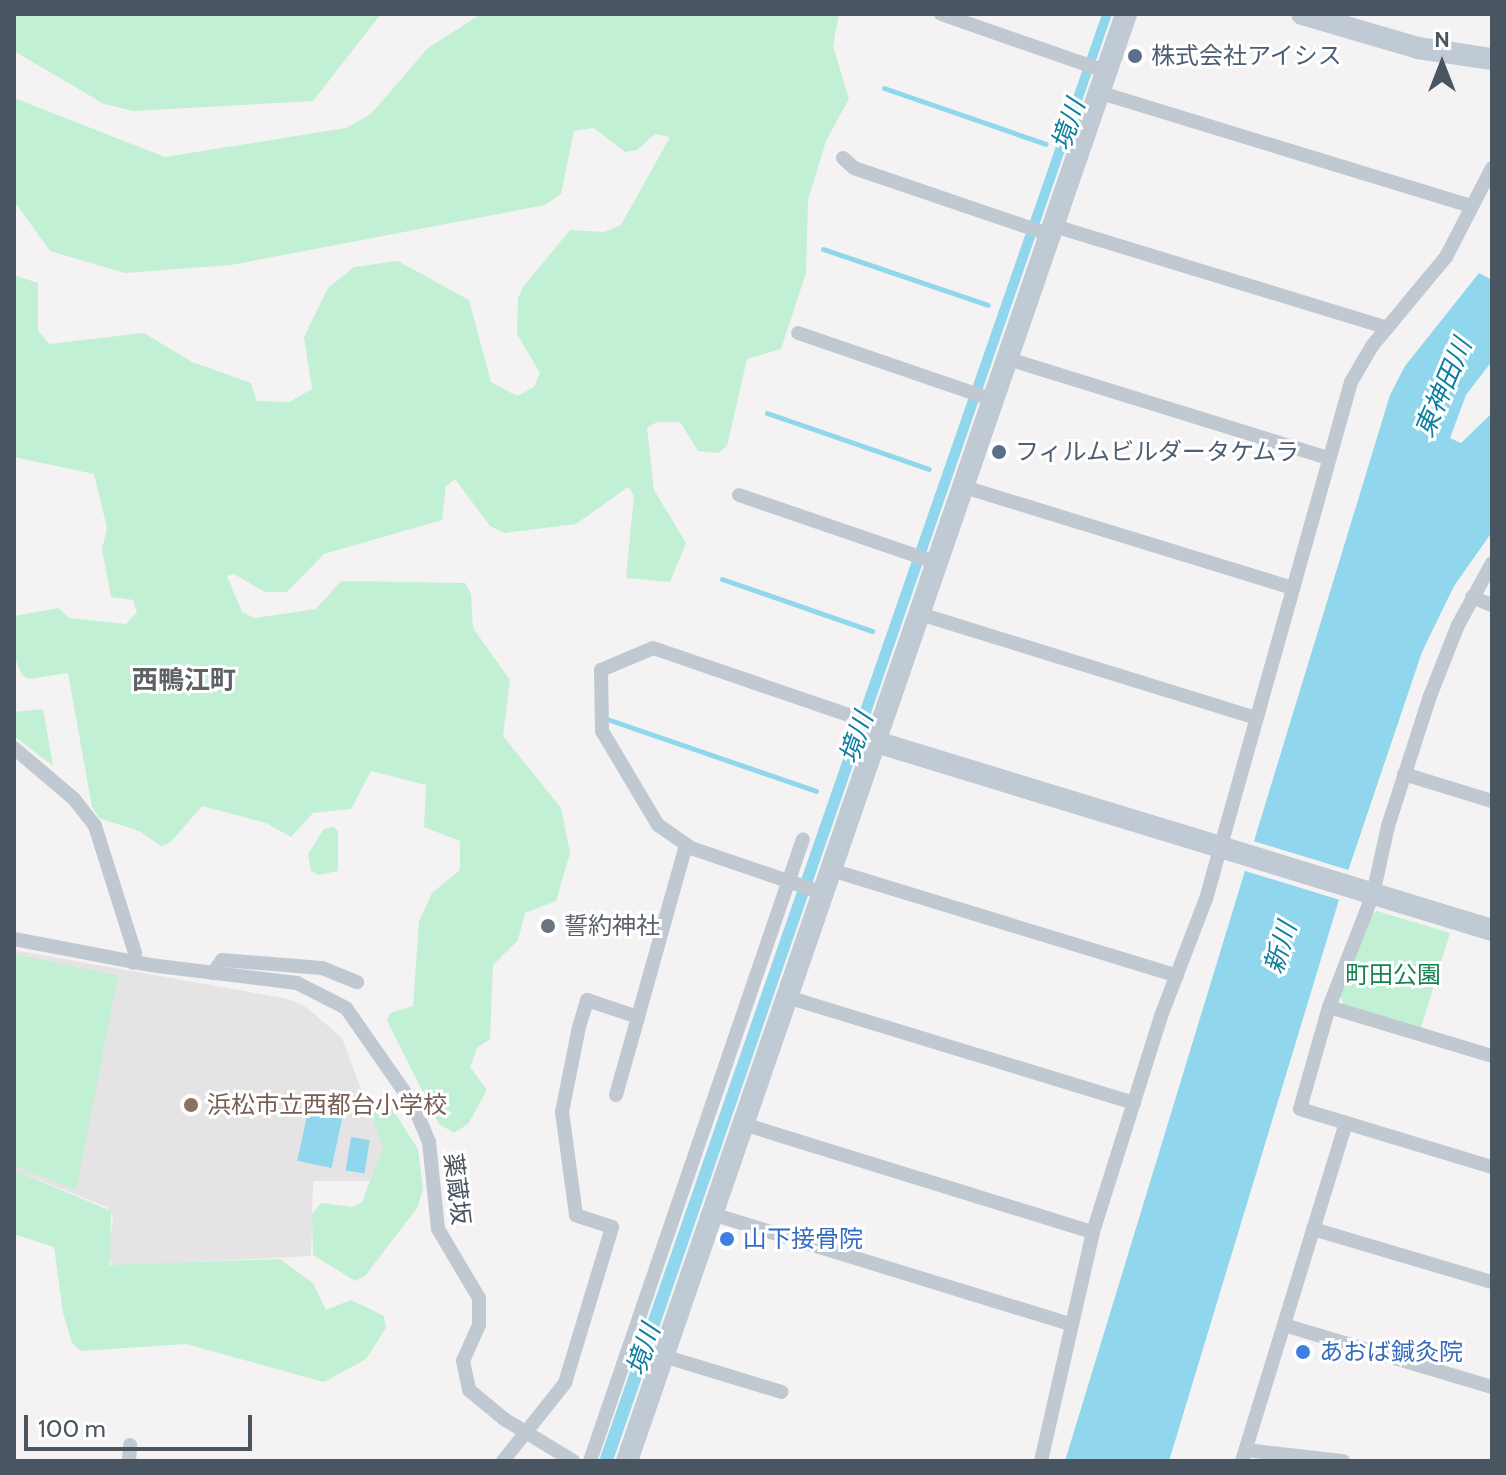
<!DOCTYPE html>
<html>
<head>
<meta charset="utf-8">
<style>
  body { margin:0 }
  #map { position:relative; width:1506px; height:1475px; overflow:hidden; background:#f4f2f2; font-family:Cabin,"Noto Sans JP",sans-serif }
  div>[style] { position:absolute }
  .education>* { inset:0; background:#e5e3e4 }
  .green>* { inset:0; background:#c2f0d5 }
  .water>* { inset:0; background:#90d7ed; transform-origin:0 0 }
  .pier>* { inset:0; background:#f4f2f2; transform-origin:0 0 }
  .stream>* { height:5px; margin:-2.5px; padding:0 2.5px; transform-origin:2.5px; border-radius:2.5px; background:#90d7ed }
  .street>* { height:14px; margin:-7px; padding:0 7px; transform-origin:7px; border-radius:7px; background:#c0c9d1 }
  .secondary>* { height:22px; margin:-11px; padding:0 11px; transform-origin:11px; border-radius:11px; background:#c0cad5 }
  .dots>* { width:22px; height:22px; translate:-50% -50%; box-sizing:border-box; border:4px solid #fff; border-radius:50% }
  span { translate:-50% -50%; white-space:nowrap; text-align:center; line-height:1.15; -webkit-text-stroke:6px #fff; paint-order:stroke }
  .service-label { font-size:24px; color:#4e5e75 }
  .left { translate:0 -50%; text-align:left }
  .worship-label { font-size:24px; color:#5b616d }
  .park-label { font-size:24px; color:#188350 }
  .education-label { font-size:24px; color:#785e54 }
  .street-label { font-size:24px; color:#495560 }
  .shop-label { font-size:24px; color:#366cbe }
  .water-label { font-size:26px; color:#0d7e9f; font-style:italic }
  .neighbourhood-label { font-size:26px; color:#5e6267; font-weight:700 }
  .frame { position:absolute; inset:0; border:16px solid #495560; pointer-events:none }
  .north { position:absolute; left:1402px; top:24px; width:80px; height:80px; -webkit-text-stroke:6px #fff; paint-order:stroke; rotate:0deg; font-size:22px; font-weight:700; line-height:32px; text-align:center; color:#495560 }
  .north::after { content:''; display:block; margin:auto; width:28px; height:36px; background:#495560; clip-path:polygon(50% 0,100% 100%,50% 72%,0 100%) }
  .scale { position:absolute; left:24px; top:1415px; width:228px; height:36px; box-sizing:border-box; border:4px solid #495560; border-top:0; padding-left:10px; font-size:24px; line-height:28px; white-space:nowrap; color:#495560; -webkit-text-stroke:6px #fff; paint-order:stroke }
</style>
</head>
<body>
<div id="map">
  <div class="education">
    <div style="clip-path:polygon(14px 950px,288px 999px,306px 1007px,342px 1038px,383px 1148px,371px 1181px,313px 1181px,311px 1256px,115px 1266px,108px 1260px,113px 1217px,107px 1207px,14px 1170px)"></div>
  </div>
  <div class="green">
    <div style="clip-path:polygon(14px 14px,381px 14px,313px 101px,133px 111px,104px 104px,14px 51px)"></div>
    <div style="clip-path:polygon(481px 14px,839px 14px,833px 46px,849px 99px,826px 141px,808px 200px,806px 273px,781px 349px,747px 359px,727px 446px,718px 453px,698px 451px,680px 422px,657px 422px,647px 428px,654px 490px,686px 543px,670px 582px,626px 578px,634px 495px,628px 487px,576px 524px,504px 533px,490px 526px,455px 479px,446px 486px,442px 520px,324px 554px,287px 592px,265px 592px,234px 574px,227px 576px,242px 612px,255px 618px,316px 609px,341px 581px,465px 583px,471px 594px,473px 628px,510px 680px,503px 736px,561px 808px,570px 853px,556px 901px,525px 913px,518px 940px,493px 965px,490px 1039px,477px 1048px,470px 1067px,487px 1090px,468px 1124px,454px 1133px,439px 1124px,387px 1021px,390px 1013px,413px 1006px,419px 922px,432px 893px,460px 870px,460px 841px,424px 827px,426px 785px,371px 771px,351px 809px,313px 813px,291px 837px,266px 823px,202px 806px,170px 843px,161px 846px,139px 831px,99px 818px,92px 807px,68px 673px,29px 679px,22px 675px,14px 655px,14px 616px,59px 608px,69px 618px,126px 624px,137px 612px,133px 600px,111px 597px,102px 549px,107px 528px,94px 474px,14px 457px,14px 275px,38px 283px,38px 330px,49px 344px,144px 333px,192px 362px,251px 383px,257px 401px,289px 402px,312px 389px,304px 337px,328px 288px,354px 267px,398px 261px,469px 300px,491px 382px,517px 396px,534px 387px,540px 373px,517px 334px,518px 298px,523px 287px,570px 230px,604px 232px,621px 225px,670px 137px,655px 134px,637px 150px,625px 152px,594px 128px,574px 131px,561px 194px,545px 205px,231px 265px,125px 273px,50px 251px,14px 201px,14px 98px,165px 157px,346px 128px,371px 114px,428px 48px)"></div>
    <div style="clip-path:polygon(43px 709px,53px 765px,52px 765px,14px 736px,14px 712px)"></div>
    <div style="clip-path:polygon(334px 827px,338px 831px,338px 871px,318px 875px,311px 871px,308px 854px,324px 829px)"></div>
    <div style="clip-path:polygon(1377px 911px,1450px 933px,1421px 1028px,1344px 1005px,1340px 996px,1372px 914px)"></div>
    <div style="clip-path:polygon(14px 954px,118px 976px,76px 1190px,14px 1165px)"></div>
    <div style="clip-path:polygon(377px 1101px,391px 1107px,418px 1149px,423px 1189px,417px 1208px,365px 1276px,355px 1281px,313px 1255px,312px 1214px,321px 1203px,352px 1207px,362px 1202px,383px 1148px,371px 1115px)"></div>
    <div style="clip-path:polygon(14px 1170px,111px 1211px,110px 1265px,280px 1259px,313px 1283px,326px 1310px,351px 1300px,384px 1316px,386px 1328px,366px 1359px,324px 1382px,186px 1344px,81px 1351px,72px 1343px,63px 1313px,54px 1247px,14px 1234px)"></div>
  </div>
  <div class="water">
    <div style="clip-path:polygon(1102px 14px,1112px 14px,613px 1461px,599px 1461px)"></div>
    <div style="clip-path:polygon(1479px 273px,1492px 280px,1492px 361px,1466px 395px,1450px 438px,1461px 443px,1492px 413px,1492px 532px,1454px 586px,1422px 652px,1345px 880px,1169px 1461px,1065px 1461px,1390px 395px,1405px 366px)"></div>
    <div style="left:309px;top:1106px;width:35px;height:56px;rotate:12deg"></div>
    <div style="left:351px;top:1137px;width:19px;height:34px;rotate:9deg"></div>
  </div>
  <div class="pier">
    <div style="left:1250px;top:840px;width:107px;height:31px;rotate:17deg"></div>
  </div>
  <div class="stream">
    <div style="left:884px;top:88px;width:171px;rotate:19.1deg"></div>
    <div style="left:823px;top:249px;width:174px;rotate:18.7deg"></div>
    <div style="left:767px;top:413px;width:171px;rotate:19.1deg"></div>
    <div style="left:722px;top:579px;width:159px;rotate:19.1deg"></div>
    <div style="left:607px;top:719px;width:221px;rotate:19deg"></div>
  </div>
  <div class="street">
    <div style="left:941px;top:14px;width:174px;rotate:19.2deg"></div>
    <div style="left:1098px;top:92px;width:389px;rotate:17deg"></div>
    <div style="left:843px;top:158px;width:15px;rotate:42deg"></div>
    <div style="left:854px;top:168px;width:205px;rotate:18.8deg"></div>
    <div style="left:1051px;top:225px;width:352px;rotate:17deg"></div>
    <div style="left:798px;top:333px;width:204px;rotate:18.9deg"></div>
    <div style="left:1005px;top:358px;width:339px;rotate:17.2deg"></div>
    <div style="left:961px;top:486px;width:347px;rotate:17.1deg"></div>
    <div style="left:739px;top:495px;width:207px;rotate:18.9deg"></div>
    <div style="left:1492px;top:563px;width:71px;rotate:118.7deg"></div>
    <div style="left:1458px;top:625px;width:76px;rotate:111.5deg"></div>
    <div style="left:1430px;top:696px;width:137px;rotate:107.9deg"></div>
    <div style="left:1388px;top:826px;width:70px;rotate:102.4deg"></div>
    <div style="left:1373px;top:894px;width:121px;rotate:111.3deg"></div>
    <div style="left:1329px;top:1007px;width:106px;rotate:105.9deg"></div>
    <div style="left:1300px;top:1109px;width:201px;rotate:16.8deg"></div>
    <div style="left:1472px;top:597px;width:22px;rotate:22deg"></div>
    <div style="left:917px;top:613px;width:353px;rotate:17.2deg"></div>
    <div style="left:14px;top:748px;width:79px;rotate:40.4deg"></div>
    <div style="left:74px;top:799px;width:34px;rotate:52deg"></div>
    <div style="left:95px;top:826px;width:133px;rotate:72.5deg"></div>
    <div style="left:135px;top:953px;width:10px;rotate:101deg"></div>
    <div style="left:1404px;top:774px;width:92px;rotate:17.1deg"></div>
    <div style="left:828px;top:869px;width:365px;rotate:17deg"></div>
    <div style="left:820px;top:892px;width:136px;rotate:-161.2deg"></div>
    <div style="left:691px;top:848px;width:40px;rotate:-145.1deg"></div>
    <div style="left:658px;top:825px;width:109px;rotate:-120.8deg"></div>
    <div style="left:602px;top:731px;width:61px;rotate:-90.9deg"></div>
    <div style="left:601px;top:670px;width:56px;rotate:-22.9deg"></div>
    <div style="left:653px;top:648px;width:238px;rotate:18.9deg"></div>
    <div style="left:14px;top:939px;width:138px;rotate:10.8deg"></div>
    <div style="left:150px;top:965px;width:148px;rotate:7deg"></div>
    <div style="left:297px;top:983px;width:55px;rotate:27deg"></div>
    <div style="left:346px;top:1008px;width:117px;rotate:55.1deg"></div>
    <div style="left:413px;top:1104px;width:41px;rotate:67.2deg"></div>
    <div style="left:429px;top:1142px;width:87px;rotate:84.1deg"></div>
    <div style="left:438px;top:1229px;width:80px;rotate:59.3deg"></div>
    <div style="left:479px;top:1298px;width:27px;rotate:90deg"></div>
    <div style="left:479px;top:1325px;width:39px;rotate:114deg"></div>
    <div style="left:463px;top:1361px;width:30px;rotate:78deg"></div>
    <div style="left:469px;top:1390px;width:45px;rotate:39.6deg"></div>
    <div style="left:504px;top:1419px;width:81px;rotate:31.3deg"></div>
    <div style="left:213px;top:973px;width:16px;rotate:-55deg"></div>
    <div style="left:222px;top:960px;width:100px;rotate:4.6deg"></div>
    <div style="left:322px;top:968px;width:38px;rotate:22deg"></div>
    <div style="left:784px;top:996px;width:366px;rotate:17deg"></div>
    <div style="left:1329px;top:1007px;width:170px;rotate:16.7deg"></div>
    <div style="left:616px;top:1095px;width:81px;rotate:-74.2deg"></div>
    <div style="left:740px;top:1123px;width:369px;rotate:17.2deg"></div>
    <div style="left:709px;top:1213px;width:378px;rotate:17.1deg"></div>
    <div style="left:1313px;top:1229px;width:187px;rotate:16.5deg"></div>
    <div style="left:1284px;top:1325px;width:217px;rotate:16.6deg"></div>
    <div style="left:660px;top:1355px;width:127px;rotate:16.9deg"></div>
    <div style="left:1246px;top:1450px;width:98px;rotate:6.5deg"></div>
    <div style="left:129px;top:1461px;width:16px;rotate:-86deg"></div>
    <div style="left:503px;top:1461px;width:100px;rotate:-51.5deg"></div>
    <div style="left:565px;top:1383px;width:163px;rotate:-73.2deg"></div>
    <div style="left:612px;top:1227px;width:38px;rotate:-162deg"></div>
    <div style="left:576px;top:1215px;width:104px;rotate:-97.7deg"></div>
    <div style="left:562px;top:1112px;width:87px;rotate:-78.7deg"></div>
    <div style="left:579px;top:1027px;width:28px;rotate:-73deg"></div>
    <div style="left:587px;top:1000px;width:54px;rotate:18.4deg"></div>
    <div style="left:638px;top:1017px;width:179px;rotate:-74.4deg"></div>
    <div style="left:590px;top:1461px;width:657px;rotate:-71.1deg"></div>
    <div style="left:1041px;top:1461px;width:235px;rotate:-77.2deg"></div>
    <div style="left:1093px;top:1232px;width:226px;rotate:-72.5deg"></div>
    <div style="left:1161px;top:1016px;width:125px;rotate:-69deg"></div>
    <div style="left:1206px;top:899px;width:537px;rotate:-74.33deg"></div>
    <div style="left:1351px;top:382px;width:42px;rotate:-59.7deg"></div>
    <div style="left:1372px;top:346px;width:116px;rotate:-50.3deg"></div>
    <div style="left:1446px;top:257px;width:100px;rotate:-62.7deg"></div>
    <div style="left:1242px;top:1461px;width:354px;rotate:-72.9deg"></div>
  </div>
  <div class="secondary">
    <div style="left:1302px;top:14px;width:121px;rotate:16.3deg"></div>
    <div style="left:1418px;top:48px;width:75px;rotate:8.5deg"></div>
    <div style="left:873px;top:741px;width:647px;rotate:16.98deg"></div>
    <div style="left:627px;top:1461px;width:1531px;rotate:-70.97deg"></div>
  </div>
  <div class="dots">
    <div style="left:1135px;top:56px;background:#5c6f8a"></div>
    <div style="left:999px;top:452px;background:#5c6f8a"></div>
    <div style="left:548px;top:926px;background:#6b7280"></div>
    <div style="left:191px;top:1105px;background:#8d6e63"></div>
    <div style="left:727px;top:1239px;background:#3f7fe0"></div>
    <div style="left:1303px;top:1352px;background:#3f7fe0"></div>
  </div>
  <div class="service-label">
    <span class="left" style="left:1151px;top:56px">株式会社アイシス</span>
    <span class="left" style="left:1015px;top:452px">フィルムビルダータケムラ</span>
  </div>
  <div class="worship-label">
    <span class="left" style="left:564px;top:926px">誓約神社</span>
  </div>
  <div class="park-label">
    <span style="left:1393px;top:975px">町田公園</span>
  </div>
  <div class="education-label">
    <span class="left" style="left:207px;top:1105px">浜松市立西都台小学校</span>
  </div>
  <div class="street-label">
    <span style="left:457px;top:1189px;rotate:83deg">薬蔵坂</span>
  </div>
  <div class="shop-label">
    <span class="left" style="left:743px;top:1239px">山下接骨院</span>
    <span class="left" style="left:1319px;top:1352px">あおば鍼灸院</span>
  </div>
  <div class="water-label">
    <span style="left:1069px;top:125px;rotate:-71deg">境川</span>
    <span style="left:1444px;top:388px;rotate:-67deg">東神田川</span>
    <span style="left:857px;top:738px;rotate:-71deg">境川</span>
    <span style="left:1281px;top:948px;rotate:-73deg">新川</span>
    <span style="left:644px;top:1350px;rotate:-71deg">境川</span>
  </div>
  <div class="neighbourhood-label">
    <span style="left:184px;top:681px">西鴨江町</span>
  </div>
  <div class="frame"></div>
  <div class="north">N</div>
  <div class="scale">100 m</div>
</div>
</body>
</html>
